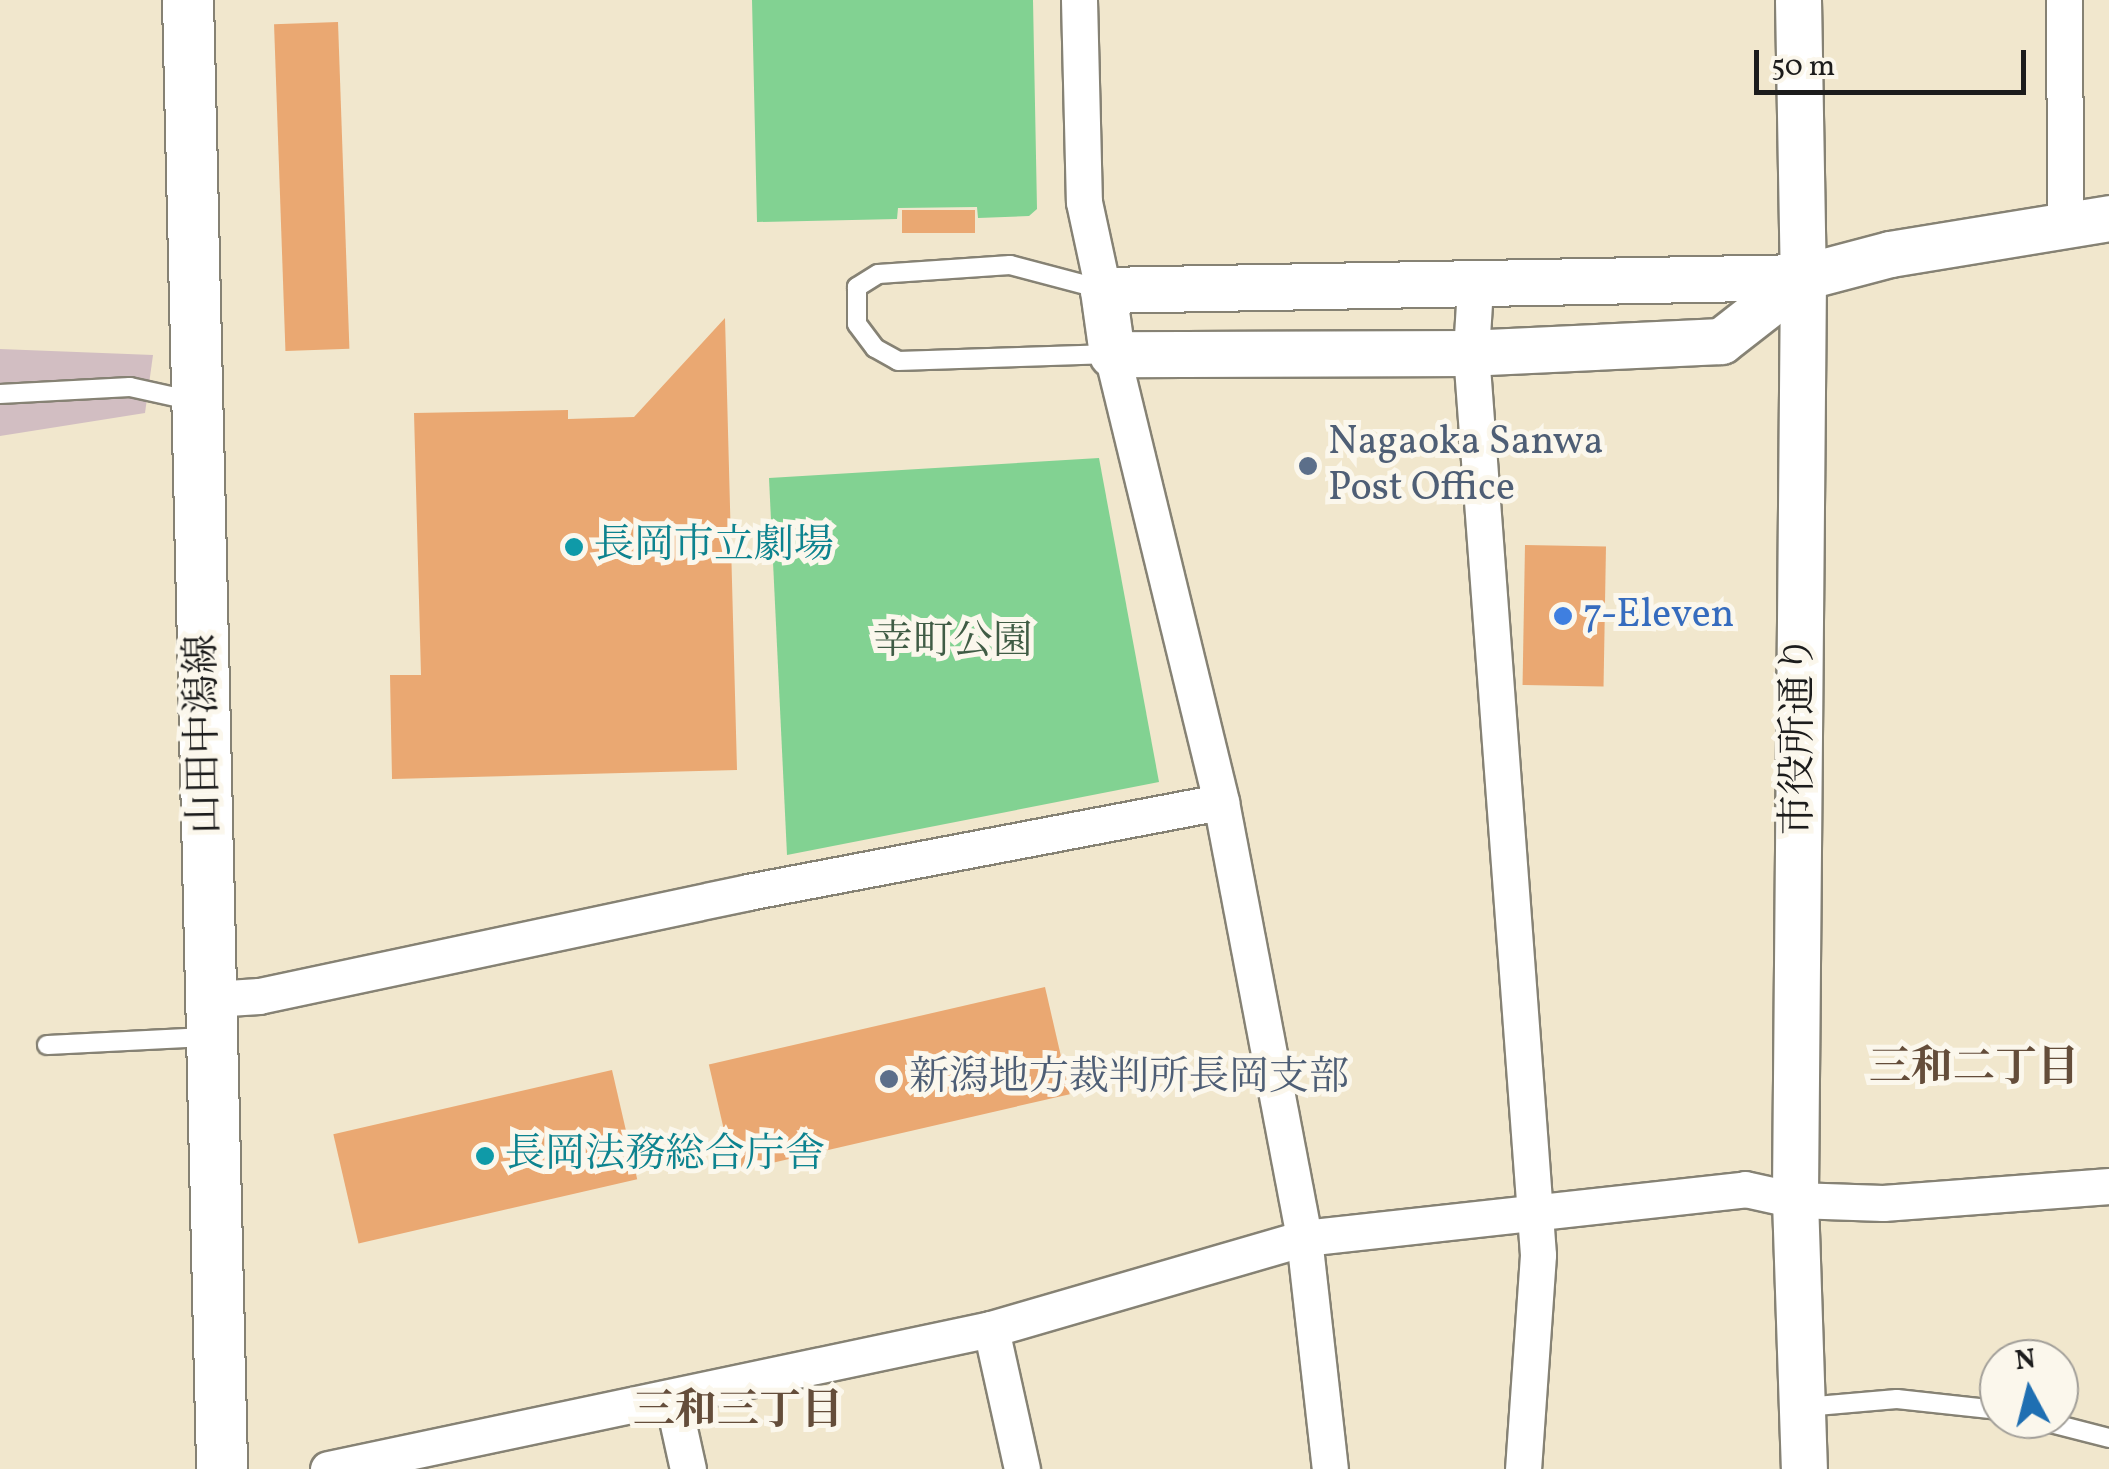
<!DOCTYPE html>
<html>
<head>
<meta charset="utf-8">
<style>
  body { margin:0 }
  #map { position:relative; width:2109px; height:1469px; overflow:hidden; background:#f1e7cd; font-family:Vollkorn,"Noto Serif JP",serif }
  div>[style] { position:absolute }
  .industrial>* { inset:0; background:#d2bec2 }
  .green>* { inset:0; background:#82d292 }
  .building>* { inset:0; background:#eaa872; transform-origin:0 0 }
  .roads { filter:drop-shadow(2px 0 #868274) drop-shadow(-2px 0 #868274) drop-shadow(0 2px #868274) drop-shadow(0 -2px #868274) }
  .service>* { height:18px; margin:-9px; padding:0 9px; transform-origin:9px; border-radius:9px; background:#fff }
  .minor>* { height:35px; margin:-17.5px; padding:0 17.5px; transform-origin:17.5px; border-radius:17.5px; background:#fff }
  .tertiary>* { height:45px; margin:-22.5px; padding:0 22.5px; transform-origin:22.5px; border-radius:22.5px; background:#fff }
  .secondary>* { height:50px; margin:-25px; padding:0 25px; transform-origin:25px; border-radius:25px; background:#fff }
  .dots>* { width:28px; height:28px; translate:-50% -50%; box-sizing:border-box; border:5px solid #fbf7ec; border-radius:50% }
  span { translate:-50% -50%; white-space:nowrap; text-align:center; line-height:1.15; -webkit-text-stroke:10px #fbf7ec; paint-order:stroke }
  .service-label { font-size:40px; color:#4e5e75 }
  .left { translate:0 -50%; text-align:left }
  .culture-label { font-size:40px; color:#0d838f }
  .shop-label { font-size:40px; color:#366cbe }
  .park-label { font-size:40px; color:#405c45 }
  .street-label { font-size:40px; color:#1c1c1c }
  .neighbourhood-label { font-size:42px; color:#644d3a; font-weight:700 }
  .north { position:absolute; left:1979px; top:1339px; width:100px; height:100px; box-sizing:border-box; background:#fbf7ec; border:2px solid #a29f99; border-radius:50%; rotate:353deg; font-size:28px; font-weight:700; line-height:40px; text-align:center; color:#1c1c1c }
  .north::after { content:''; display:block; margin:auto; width:35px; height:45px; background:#1f6fb2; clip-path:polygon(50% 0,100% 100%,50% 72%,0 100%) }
  .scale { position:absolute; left:1754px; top:50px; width:272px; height:45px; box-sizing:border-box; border:5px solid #1c1c1c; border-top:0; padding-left:12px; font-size:30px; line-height:35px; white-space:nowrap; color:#1c1c1c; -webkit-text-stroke:8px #fbf7ec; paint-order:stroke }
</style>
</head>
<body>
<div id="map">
  <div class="industrial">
    <div style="clip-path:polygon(0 349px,153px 355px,145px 413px,0 436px)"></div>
  </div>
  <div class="green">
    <div style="clip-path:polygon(752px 0,1033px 0,1037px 209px,1029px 216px,978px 218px,977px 207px,898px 208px,897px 219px,757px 222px)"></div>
    <div style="clip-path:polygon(1099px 458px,1159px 782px,787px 855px,769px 478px)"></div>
  </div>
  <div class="building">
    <div style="left:338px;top:22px;width:327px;height:64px;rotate:88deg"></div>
    <div style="left:975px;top:210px;width:23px;height:73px;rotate:90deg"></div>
    <div style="clip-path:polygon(725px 318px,737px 770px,392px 779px,390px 675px,421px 675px,414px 413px,568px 410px,568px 419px,634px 417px)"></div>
    <div style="left:1525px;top:545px;width:81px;height:140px;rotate:1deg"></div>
    <div style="left:1045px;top:987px;width:110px;height:345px;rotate:77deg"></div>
    <div style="left:612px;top:1070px;width:112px;height:286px;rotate:77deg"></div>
  </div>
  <div class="roads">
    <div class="service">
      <div style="left:1101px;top:289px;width:94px;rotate:-165.2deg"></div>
      <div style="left:1010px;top:265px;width:132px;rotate:176.1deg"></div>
      <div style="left:878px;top:274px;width:25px;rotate:148deg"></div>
      <div style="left:857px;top:287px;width:37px;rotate:90deg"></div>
      <div style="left:857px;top:324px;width:30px;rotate:53deg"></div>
      <div style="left:875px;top:348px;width:26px;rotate:29deg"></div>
      <div style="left:898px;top:361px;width:213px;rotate:-1.9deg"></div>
      <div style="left:0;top:394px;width:130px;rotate:-3.1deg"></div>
      <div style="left:130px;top:387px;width:65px;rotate:12.5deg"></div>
      <div style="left:47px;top:1045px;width:160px;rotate:-2.9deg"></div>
      <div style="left:1805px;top:1407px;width:92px;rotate:-5deg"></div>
      <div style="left:1897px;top:1399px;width:103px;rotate:6.2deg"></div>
      <div style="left:2035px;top:1419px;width:76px;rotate:14.4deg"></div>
    </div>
    <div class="minor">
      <div style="left:1079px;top:0;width:202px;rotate:88.6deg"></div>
      <div style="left:1084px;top:202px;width:90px;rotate:77.8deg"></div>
      <div style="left:2064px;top:0;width:226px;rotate:89.7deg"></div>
      <div style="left:1475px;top:287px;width:66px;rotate:93.5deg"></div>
      <div style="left:1471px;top:353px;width:904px;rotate:85.75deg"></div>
      <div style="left:1538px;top:1255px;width:215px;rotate:94deg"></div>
      <div style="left:1112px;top:354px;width:461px;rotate:76.3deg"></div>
      <div style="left:1221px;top:802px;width:444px;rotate:79.2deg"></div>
      <div style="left:1304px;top:1238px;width:232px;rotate:83.6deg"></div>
      <div style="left:212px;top:999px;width:47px;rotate:-3.7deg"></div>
      <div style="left:259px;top:996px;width:500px;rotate:-12deg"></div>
      <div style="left:748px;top:892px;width:481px;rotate:-10.8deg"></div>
      <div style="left:991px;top:1329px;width:143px;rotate:77.5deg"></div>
      <div style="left:672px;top:1397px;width:74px;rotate:77.5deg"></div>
      <div style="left:328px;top:1469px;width:678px;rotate:-11.92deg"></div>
      <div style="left:991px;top:1329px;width:326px;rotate:-16.2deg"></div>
      <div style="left:1304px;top:1238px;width:444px;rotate:-6.3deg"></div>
      <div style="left:1745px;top:1189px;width:51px;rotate:12.4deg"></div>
      <div style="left:1795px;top:1200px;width:88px;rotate:2deg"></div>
      <div style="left:1883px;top:1203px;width:227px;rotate:-4.3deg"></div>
    </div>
    <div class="tertiary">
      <div style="left:1798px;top:0;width:277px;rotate:89deg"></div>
      <div style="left:1803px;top:277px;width:923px;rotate:90.5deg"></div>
      <div style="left:1795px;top:1200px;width:269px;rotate:88.1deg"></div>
      <div style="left:1803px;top:277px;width:104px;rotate:142deg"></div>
      <div style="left:1721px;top:341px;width:250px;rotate:177.3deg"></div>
      <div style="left:1471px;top:353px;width:359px;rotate:179.8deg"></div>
      <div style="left:1112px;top:354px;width:65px;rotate:-98deg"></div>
      <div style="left:1103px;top:290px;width:700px;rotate:-1.06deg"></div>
      <div style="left:1803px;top:277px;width:90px;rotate:-14.8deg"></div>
      <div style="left:1890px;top:254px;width:222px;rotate:-9.3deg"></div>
    </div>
    <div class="secondary">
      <div style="left:188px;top:0;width:1469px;rotate:88.67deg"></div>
    </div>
  </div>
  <div class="dots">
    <div style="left:1308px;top:466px;background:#5c6f8a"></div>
    <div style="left:574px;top:547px;background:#0f9aa8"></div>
    <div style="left:1563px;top:616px;background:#3f7fe0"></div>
    <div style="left:889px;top:1079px;background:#5c6f8a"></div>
    <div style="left:485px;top:1156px;background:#0f9aa8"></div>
  </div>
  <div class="service-label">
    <span class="left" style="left:1328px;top:466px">Nagaoka Sanwa<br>Post Office</span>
    <span class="left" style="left:909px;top:1079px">新潟地方裁判所長岡支部</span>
  </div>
  <div class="culture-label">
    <span class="left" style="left:594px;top:547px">長岡市立劇場</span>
    <span class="left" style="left:505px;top:1156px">長岡法務総合庁舎</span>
  </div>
  <div class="shop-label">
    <span class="left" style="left:1583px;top:616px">7-Eleven</span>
  </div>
  <div class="park-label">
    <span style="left:953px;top:643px">幸町公園</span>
  </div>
  <div class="street-label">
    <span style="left:205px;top:734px;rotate:-91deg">山田中潟線</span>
    <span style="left:1800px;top:735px;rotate:-90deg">市役所通り</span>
  </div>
  <div class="neighbourhood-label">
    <span style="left:1974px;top:1070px">三和二丁目</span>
    <span style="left:738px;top:1413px">三和三丁目</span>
  </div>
  <div class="north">N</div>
  <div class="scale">50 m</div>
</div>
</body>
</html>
